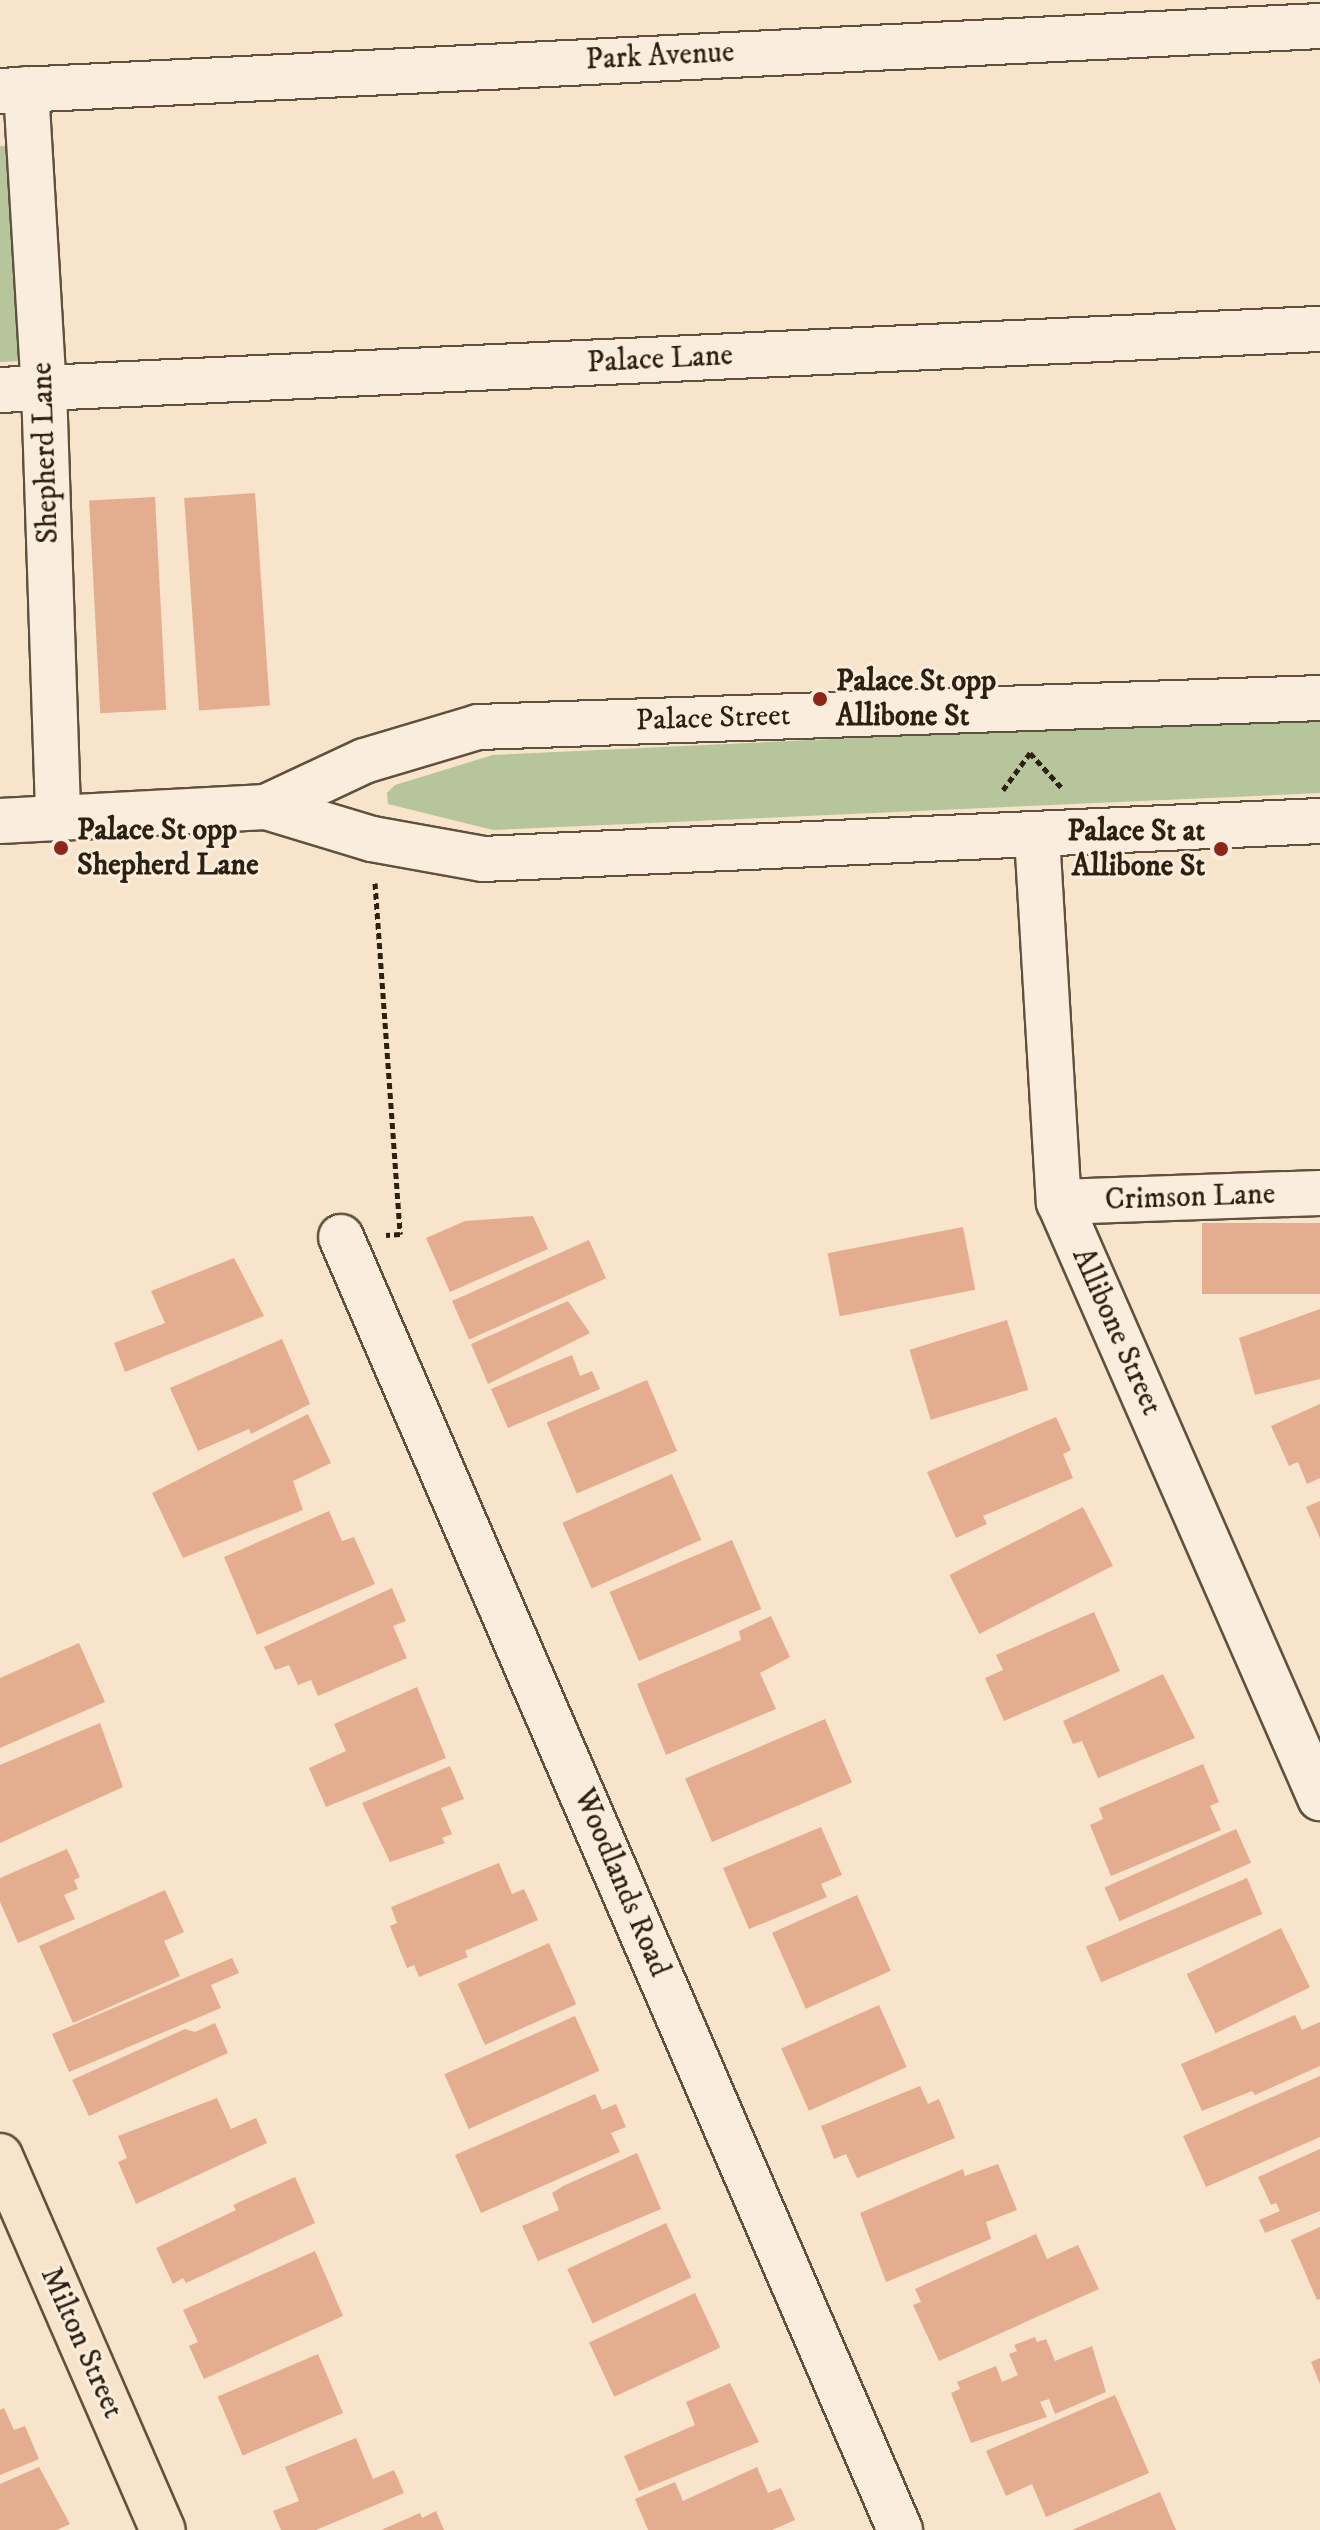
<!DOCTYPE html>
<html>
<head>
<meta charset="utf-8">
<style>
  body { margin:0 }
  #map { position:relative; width:1320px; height:2530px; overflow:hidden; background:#f7e4ca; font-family:"IM FELL DW Pica",serif }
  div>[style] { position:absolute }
  .green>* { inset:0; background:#b6c59c }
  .building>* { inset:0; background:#e5ad90; transform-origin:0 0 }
  .path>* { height:5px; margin-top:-2.5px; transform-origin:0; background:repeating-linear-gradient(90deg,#2c2010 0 6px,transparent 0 10px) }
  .roads { filter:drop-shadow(2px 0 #5f513e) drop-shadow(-2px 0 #5f513e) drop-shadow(0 2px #5f513e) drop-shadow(0 -2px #5f513e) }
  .minor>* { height:44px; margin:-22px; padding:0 22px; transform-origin:22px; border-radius:22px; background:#faeddd }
  .major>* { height:44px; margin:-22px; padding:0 22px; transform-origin:22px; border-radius:22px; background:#f7e4ca }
  .dots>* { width:22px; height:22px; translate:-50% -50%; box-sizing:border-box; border:4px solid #faeddd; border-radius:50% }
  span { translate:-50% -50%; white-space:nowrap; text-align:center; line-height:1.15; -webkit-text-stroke:6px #faeddd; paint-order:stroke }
  .street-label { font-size:30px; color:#2c2010 }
  .poi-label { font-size:30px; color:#2c2010; font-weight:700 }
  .left { translate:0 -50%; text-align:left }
  .right { translate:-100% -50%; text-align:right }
</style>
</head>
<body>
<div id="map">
  <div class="green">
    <div style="clip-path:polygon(17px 145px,24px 361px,0 362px,0 146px)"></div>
    <div style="clip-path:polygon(1320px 716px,1320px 793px,493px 830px,388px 804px,387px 793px,395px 785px,493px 755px)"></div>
  </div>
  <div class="building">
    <div style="left:255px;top:493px;width:213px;height:71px;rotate:86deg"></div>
    <div style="left:155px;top:497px;width:213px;height:66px;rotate:87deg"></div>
    <div style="clip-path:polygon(533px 1216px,548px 1249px,450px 1292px,426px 1238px,465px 1221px)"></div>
    <div style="left:1320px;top:1223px;width:71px;height:118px;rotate:90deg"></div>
    <div style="left:963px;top:1227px;width:64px;height:138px;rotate:79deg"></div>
    <div style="left:589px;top:1240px;width:42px;height:150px;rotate:66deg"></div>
    <div style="clip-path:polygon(234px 1258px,264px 1316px,125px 1372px,114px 1343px,165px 1323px,151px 1291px)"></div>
    <div style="clip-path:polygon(568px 1301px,590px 1333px,488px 1384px,471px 1344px)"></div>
    <div style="clip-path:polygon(1320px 1309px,1320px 1379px,1255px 1395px,1239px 1338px)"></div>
    <div style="left:1007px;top:1320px;width:73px;height:102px;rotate:73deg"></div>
    <div style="clip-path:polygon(282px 1339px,310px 1404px,251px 1434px,249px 1429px,198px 1451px,170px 1388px)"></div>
    <div style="clip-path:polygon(572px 1355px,580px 1376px,592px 1371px,600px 1389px,508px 1428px,491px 1389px)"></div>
    <div style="left:647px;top:1380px;width:77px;height:109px;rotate:67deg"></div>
    <div style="clip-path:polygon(1320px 1404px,1320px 1478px,1307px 1484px,1298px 1462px,1289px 1466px,1271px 1426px)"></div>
    <div style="clip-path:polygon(308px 1414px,331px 1463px,293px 1481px,303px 1510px,183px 1558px,152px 1493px)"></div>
    <div style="clip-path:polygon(1056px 1417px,1071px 1450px,1063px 1454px,1073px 1478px,983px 1516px,987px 1524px,956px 1538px,927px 1472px)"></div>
    <div style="left:672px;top:1474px;width:72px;height:120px;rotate:66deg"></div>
    <div style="clip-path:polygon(1320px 1501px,1320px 1538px,1306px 1507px)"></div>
    <div style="left:1083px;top:1507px;width:66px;height:150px;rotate:63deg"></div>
    <div style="clip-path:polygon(329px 1511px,342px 1541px,354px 1537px,375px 1584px,257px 1635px,224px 1557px)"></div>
    <div style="left:732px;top:1540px;width:75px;height:133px;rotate:67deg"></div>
    <div style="clip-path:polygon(392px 1588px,406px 1621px,393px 1626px,407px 1658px,318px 1696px,311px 1680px,298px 1685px,289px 1665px,275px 1670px,264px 1647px)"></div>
    <div style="clip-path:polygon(1094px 1612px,1120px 1671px,1004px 1721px,985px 1678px,1003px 1670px,996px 1655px)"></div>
    <div style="clip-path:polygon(771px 1616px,790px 1657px,760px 1673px,776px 1709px,666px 1755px,637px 1684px,741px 1640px,739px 1631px)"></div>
    <div style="clip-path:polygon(79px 1643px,105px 1702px,0 1748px,0 1678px)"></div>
    <div style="clip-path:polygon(1163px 1674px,1195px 1738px,1098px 1778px,1082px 1741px,1073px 1744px,1063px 1721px)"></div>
    <div style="clip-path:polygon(417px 1687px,446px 1758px,326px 1807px,309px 1768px,346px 1751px,334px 1724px)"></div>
    <div style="left:825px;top:1719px;width:69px;height:152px;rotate:67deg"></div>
    <div style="clip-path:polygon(100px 1723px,123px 1787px,0 1843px,0 1765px)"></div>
    <div style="clip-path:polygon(1203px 1764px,1219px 1802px,1210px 1806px,1221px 1830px,1111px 1876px,1090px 1825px,1103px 1819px,1099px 1808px)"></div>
    <div style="clip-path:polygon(450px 1766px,464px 1799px,441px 1808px,452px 1834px,442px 1838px,445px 1843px,390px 1862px,362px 1803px)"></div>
    <div style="clip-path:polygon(821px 1827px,842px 1875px,821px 1884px,827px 1897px,749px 1929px,723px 1868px)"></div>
    <div style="left:1236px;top:1829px;width:37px;height:144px;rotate:66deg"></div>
    <div style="clip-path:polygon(67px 1849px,80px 1877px,74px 1880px,78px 1889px,64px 1895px,75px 1919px,18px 1943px,0 1902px,0 1878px)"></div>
    <div style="clip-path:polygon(499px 1863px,512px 1894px,524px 1889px,538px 1920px,465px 1951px,468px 1957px,419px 1977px,414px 1965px,407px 1968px,390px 1926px,397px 1923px,391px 1907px)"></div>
    <div style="left:1247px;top:1878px;width:39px;height:175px;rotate:67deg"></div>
    <div style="clip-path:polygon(165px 1890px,184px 1932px,164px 1941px,180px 1976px,73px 2023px,39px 1946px)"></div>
    <div style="left:857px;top:1895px;width:83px;height:93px;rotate:66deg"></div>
    <div style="left:1281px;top:1928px;width:66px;height:105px;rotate:64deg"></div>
    <div style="left:549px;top:1943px;width:67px;height:100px;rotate:66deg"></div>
    <div style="clip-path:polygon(232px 1958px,239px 1973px,211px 1985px,221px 2008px,69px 2072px,52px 2034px)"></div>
    <div style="left:879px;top:2005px;width:68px;height:107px;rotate:66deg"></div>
    <div style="clip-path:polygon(1295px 2015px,1302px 2030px,1320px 2022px,1320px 2066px,1255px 2095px,1252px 2091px,1202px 2111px,1181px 2064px)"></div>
    <div style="left:575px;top:2016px;width:60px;height:143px;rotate:66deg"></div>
    <div style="clip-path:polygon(215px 2023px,228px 2053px,89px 2116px,72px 2080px,185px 2029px,195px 2032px)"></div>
    <div style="clip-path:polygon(1320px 2076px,1320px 2137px,1206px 2187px,1183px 2136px)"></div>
    <div style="clip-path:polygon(920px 2086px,928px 2104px,939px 2099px,955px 2138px,857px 2178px,846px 2154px,834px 2159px,821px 2126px)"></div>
    <div style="clip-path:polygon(595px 2094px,602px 2110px,616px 2104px,626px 2127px,611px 2133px,620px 2152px,481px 2213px,455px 2155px)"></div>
    <div style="clip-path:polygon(217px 2098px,231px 2129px,256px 2118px,267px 2143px,136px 2204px,118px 2162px,127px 2158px,118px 2136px)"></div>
    <div style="clip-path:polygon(1320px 2149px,1320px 2211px,1265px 2233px,1259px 2220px,1280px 2211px,1276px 2203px,1271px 2205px,1258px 2177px)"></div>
    <div style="clip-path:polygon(637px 2153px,661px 2209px,538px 2261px,522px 2226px,559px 2210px,552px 2193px,563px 2186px)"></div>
    <div style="clip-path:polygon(998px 2164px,1017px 2210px,986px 2222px,991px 2239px,886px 2282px,860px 2213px,963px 2169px,965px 2176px)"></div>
    <div style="clip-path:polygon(295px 2177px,315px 2223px,186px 2283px,183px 2278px,173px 2284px,156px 2248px,236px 2210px,233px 2205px)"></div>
    <div style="left:666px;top:2223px;width:60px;height:109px;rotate:65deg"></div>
    <div style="clip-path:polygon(1320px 2227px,1320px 2299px,1317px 2300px,1291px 2240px)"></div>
    <div style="clip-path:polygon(1036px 2234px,1047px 2259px,1078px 2245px,1099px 2289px,939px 2361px,913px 2305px,921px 2302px,915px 2289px)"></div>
    <div style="clip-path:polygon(315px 2251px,343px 2316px,204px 2379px,189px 2346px,198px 2342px,183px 2310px)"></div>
    <div style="left:695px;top:2293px;width:60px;height:117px;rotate:65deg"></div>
    <div style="clip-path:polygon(1035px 2337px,1037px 2342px,1046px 2339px,1055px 2361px,1092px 2346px,1106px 2392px,1055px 2414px,1049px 2399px,1040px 2402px,1047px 2417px,971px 2443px,951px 2393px,960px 2389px,957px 2382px,996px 2366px,1002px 2382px,1018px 2375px,1009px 2354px,1017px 2351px,1014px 2345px)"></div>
    <div style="left:318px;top:2354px;width:64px;height:109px;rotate:67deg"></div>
    <div style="clip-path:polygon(1320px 2358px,1320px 2384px,1311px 2362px)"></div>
    <div style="clip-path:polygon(730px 2383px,759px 2442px,639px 2491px,624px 2456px,695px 2425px,686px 2402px)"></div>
    <div style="clip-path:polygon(1115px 2395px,1149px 2473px,1046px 2517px,1032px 2484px,1006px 2496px,986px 2451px)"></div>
    <div style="clip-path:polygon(4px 2408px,14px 2430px,25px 2426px,39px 2459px,0 2475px,0 2410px)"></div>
    <div style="clip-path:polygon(356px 2438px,373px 2479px,394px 2470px,404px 2493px,316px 2530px,281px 2530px,273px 2511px,299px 2501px,285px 2467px)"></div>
    <div style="clip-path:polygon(39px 2467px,70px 2524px,57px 2530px,0 2530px,0 2484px)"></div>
    <div style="clip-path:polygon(757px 2467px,768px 2493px,781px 2488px,795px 2520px,772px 2530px,648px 2530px,635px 2499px,675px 2482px,683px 2501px)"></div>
    <div style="clip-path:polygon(1160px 2492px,1176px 2530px,1072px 2530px)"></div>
    <div style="clip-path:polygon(436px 2511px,444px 2530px,381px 2530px,420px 2513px,422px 2518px)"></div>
  </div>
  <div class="path">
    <div style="left:1030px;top:753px;width:46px;rotate:47.6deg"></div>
    <div style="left:1003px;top:790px;width:46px;rotate:-53.9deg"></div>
    <div style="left:375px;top:883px;width:352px;rotate:85.9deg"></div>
    <div style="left:400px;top:1234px;width:14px;rotate:176deg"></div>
  </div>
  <div class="roads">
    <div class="minor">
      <div style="left:26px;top:89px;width:300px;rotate:86.6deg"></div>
      <div style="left:44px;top:388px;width:430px;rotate:88.1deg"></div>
      <div style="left:0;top:91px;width:1322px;rotate:-2.82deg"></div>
      <div style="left:0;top:390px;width:1321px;rotate:-2.65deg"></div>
      <div style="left:266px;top:807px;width:108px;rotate:-25.1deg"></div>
      <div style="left:364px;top:761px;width:119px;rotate:-16.6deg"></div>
      <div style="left:478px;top:727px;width:842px;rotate:-1.97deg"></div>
      <div style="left:0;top:821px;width:266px;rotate:-3deg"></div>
      <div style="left:266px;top:807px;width:111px;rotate:16.8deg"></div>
      <div style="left:372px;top:839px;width:113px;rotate:10.2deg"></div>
      <div style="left:483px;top:859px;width:838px;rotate:-2.6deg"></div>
      <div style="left:1037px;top:836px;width:367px;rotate:86.6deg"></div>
      <div style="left:1059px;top:1202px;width:651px;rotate:66.35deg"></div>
      <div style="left:1059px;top:1202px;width:261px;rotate:-2deg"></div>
      <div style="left:341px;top:1237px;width:1409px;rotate:66.62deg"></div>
    </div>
    <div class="major">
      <div style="left:0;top:2156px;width:408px;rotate:66.5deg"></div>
    </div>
  </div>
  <div class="dots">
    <div style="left:820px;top:699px;background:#8f2418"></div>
    <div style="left:61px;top:848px;background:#8f2418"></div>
    <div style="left:1221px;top:849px;background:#8f2418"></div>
  </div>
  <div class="street-label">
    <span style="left:660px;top:57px;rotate:-3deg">Park Avenue</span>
    <span style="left:660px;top:360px;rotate:-3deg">Palace Lane</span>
    <span style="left:46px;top:453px;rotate:-92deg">Shepherd Lane</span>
    <span style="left:713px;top:719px;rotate:-2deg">Palace Street</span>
    <span style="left:1190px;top:1198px;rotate:-2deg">Crimson Lane</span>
    <span style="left:1116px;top:1332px;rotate:66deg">Allibone Street</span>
    <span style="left:621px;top:1883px;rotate:67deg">Woodlands Road</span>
    <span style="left:81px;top:2343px;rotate:66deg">Milton Street</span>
  </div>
  <div class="poi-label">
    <span class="left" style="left:836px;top:699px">Palace St opp<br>Allibone St</span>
    <span class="left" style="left:77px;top:848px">Palace St opp<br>Shepherd Lane</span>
    <span class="right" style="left:1205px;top:849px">Palace St at<br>Allibone St</span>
  </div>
</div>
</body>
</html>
